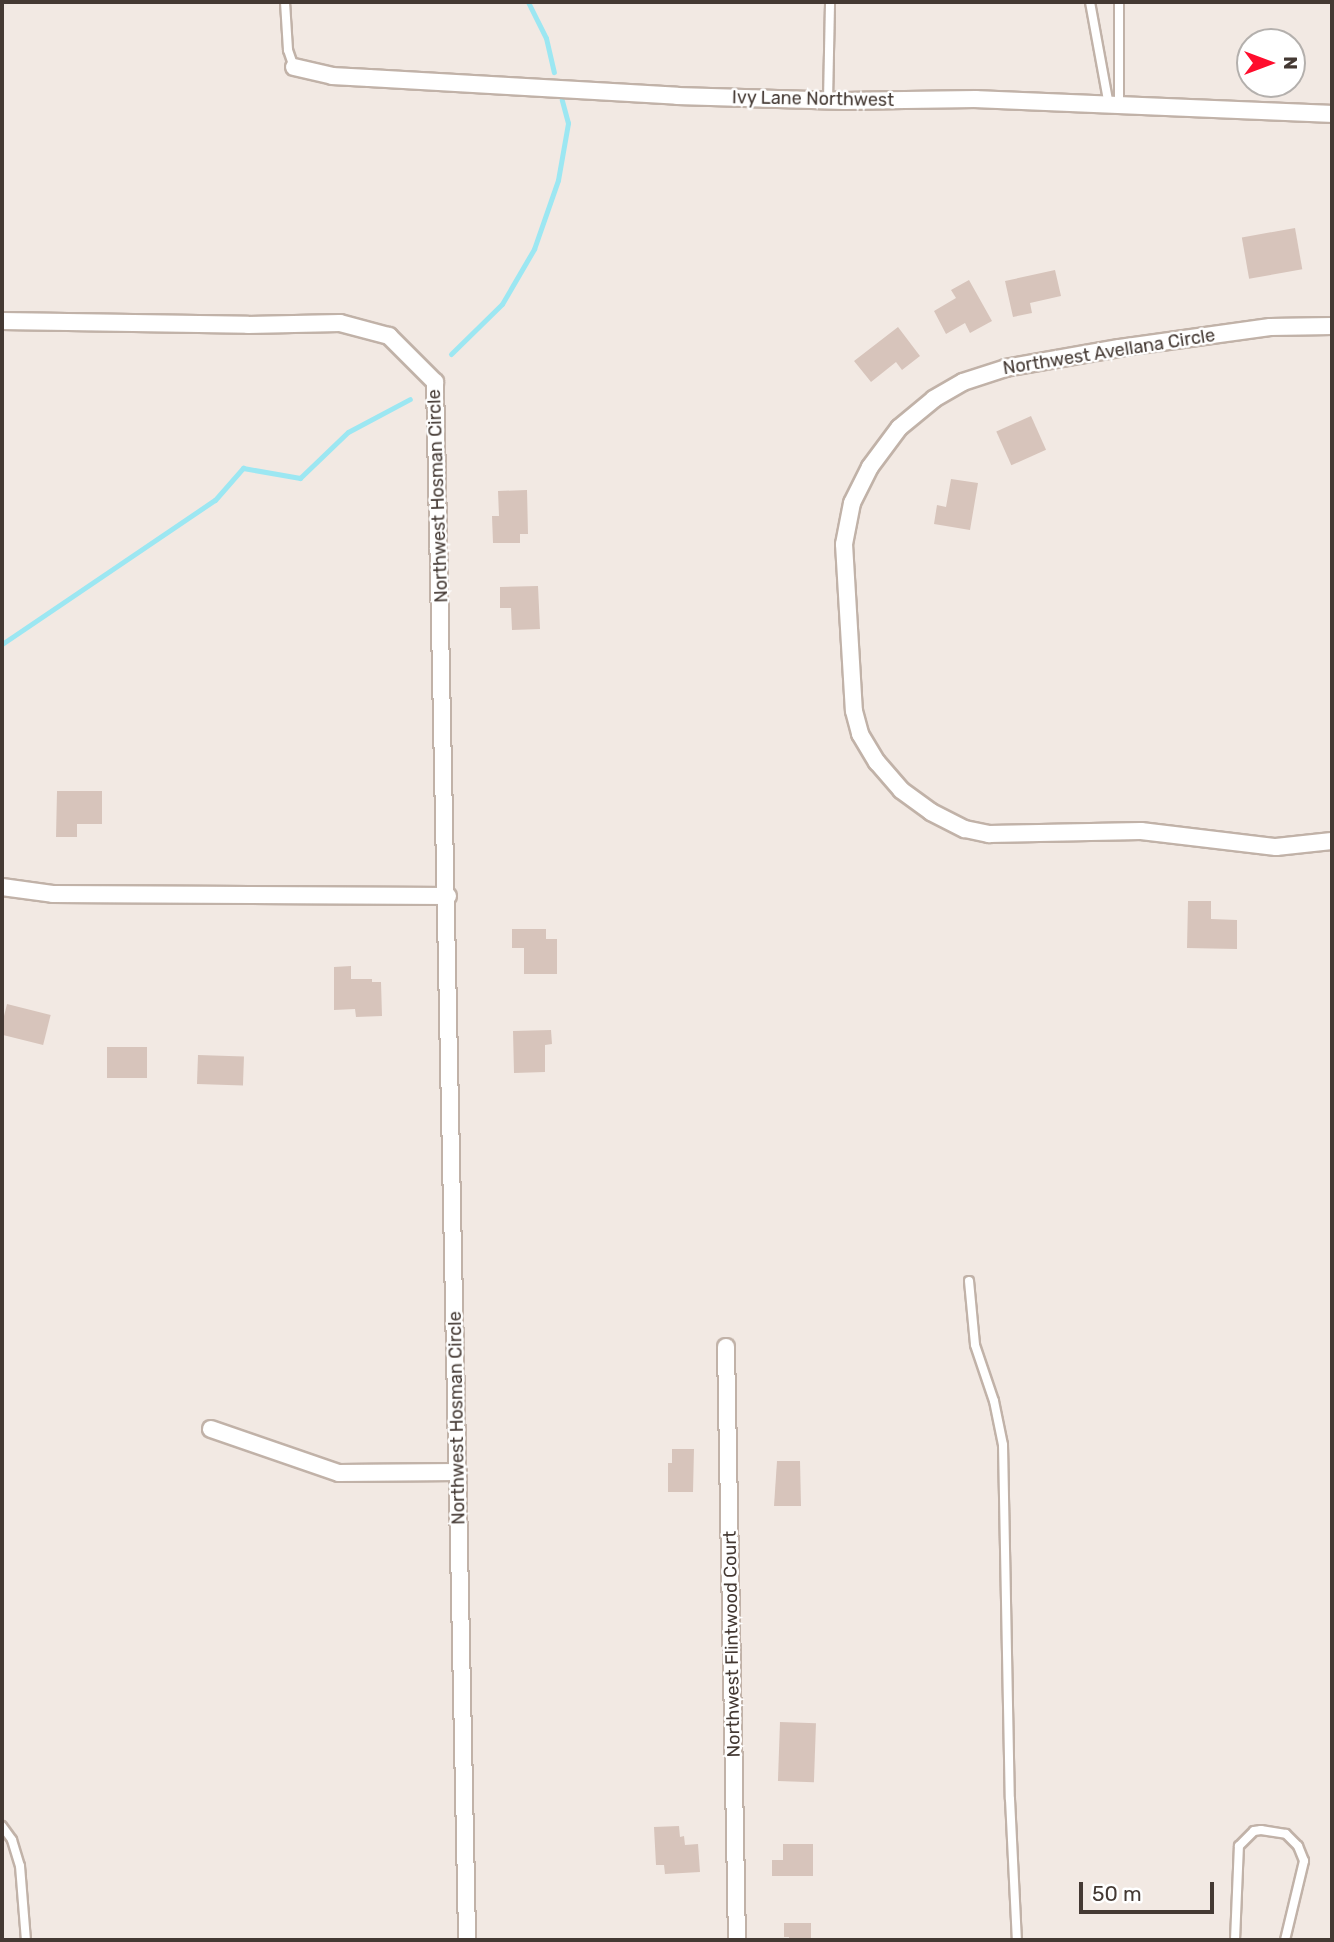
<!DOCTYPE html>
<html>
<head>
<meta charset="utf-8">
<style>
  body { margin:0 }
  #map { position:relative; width:1334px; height:1942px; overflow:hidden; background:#f2e9e3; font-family:Rubik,sans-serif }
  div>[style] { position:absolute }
  .stream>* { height:5px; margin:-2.5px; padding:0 2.5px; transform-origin:2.5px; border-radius:2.5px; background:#9ce7f2 }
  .building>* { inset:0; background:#d7c4bb; transform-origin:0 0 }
  .roads { filter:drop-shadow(2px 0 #c1b2a8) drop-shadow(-2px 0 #c1b2a8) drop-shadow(0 2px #c1b2a8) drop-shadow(0 -2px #c1b2a8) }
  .lane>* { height:8px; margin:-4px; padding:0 4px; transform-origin:4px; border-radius:4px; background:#fff }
  .street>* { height:16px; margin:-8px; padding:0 8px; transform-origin:8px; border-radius:8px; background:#fff }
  span { translate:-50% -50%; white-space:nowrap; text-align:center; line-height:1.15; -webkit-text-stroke:5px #fff; paint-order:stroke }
  .street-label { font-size:18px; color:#443933 }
  .frame { position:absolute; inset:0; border:4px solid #443933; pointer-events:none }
  .north { position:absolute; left:1236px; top:28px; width:70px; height:70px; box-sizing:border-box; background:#fff; border:2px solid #b4b0ad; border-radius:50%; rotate:90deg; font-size:19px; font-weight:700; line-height:28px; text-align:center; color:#443933 }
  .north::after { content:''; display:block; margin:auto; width:24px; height:32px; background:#ff0d2d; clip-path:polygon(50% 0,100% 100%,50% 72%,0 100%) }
  .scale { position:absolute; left:1079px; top:1882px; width:135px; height:32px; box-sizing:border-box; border:4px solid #443933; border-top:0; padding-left:9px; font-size:21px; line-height:24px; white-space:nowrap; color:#443933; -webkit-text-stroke:5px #fff; paint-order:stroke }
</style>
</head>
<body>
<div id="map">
  <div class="stream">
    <div style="left:528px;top:2px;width:40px;rotate:63.4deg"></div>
    <div style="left:546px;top:38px;width:35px;rotate:77deg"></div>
    <div style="left:451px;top:354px;width:71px;rotate:-44.4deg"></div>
    <div style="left:502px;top:304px;width:64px;rotate:-59.8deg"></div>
    <div style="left:534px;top:249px;width:73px;rotate:-70.8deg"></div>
    <div style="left:558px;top:180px;width:58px;rotate:-80deg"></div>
    <div style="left:568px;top:123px;width:24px;rotate:-105deg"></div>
    <div style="left:2px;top:644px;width:257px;rotate:-34.1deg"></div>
    <div style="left:215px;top:500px;width:43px;rotate:-48.8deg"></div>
    <div style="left:243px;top:468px;width:58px;rotate:10deg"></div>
    <div style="left:300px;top:478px;width:66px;rotate:-43.8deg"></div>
    <div style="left:348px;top:432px;width:70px;rotate:-28deg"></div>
  </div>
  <div class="building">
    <div style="left:1295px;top:228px;width:42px;height:54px;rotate:80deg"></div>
    <div style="clip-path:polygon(1055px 270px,1061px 296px,1030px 303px,1032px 313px,1013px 317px,1005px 281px)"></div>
    <div style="clip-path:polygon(969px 280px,992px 321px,970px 333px,965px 323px,946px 334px,934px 311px,956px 298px,951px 290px)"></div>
    <div style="clip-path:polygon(898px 327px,920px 356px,902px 370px,896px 362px,871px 382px,854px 361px)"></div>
    <div style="left:1031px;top:416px;width:37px;height:38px;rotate:66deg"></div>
    <div style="clip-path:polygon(951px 479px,978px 483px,970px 530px,934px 524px,937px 505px,946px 507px)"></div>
    <div style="clip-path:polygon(527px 490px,528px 534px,520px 534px,520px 543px,493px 543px,492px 516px,499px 516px,498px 491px)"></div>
    <div style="clip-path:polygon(538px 586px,540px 629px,512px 630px,511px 608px,500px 608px,500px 587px)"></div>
    <div style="clip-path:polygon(57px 791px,102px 791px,102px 824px,77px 824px,77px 837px,56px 837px)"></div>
    <div style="clip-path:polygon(1188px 901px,1211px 901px,1211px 919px,1237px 920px,1237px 949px,1187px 948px)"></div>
    <div style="clip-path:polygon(512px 929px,546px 929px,546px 939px,557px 939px,557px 974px,524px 974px,524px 948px,512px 948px)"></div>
    <div style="clip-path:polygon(351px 966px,351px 979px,372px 979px,372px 982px,381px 982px,382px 1016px,356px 1017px,355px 1009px,334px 1010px,334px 967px)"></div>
    <div style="left:7px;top:1004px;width:45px;height:31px;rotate:14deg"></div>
    <div style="clip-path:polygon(551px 1030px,552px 1044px,545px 1045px,545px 1072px,514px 1073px,513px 1031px)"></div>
    <div style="left:107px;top:1047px;width:40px;height:31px"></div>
    <div style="left:198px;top:1055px;width:46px;height:29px;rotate:2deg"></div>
    <div style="clip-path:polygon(672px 1449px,694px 1449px,693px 1492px,668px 1492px,668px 1463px,672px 1463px)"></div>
    <div style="clip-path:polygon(777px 1461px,800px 1461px,801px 1506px,774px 1506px)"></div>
    <div style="left:780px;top:1722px;width:36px;height:59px;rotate:2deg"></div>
    <div style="clip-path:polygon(679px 1826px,680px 1837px,684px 1836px,685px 1845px,698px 1844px,700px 1872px,665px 1874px,664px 1865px,656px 1865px,654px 1827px)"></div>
    <div style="clip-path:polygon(783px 1844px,813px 1844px,813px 1876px,772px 1876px,772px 1860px,783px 1860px)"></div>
    <div style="clip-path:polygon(784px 1923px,811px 1923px,811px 1940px,789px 1940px,789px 1937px,784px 1937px)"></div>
  </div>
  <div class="roads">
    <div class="lane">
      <div style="left:285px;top:2px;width:48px;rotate:86.4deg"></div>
      <div style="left:288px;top:50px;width:18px;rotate:71deg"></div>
      <div style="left:1090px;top:2px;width:106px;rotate:79.6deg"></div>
      <div style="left:828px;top:100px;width:98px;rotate:-88.8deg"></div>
      <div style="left:1119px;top:106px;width:104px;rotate:-90deg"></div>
      <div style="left:969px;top:1281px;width:64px;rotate:84.6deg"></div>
      <div style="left:975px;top:1345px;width:59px;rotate:71.3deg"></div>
      <div style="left:994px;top:1401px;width:45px;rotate:78.4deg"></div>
      <div style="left:1003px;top:1445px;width:354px;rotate:88.9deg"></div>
      <div style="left:1010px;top:1799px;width:141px;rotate:87.2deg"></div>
      <div style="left:2px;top:1826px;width:17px;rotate:54deg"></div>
      <div style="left:12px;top:1840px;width:27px;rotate:73deg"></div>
      <div style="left:20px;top:1866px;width:74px;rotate:85.4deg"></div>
      <div style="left:1235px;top:1940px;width:94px;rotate:-87.6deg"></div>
      <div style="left:1239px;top:1846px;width:21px;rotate:-45deg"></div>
      <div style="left:1254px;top:1831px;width:7px;rotate:-8deg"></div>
      <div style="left:1261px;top:1830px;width:25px;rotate:9deg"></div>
      <div style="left:1286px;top:1834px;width:17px;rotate:45deg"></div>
      <div style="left:1298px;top:1846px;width:16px;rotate:68deg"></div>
      <div style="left:1304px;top:1861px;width:81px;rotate:103.5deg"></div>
    </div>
    <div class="street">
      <div style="left:294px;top:67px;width:39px;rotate:13deg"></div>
      <div style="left:332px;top:76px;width:37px;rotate:3deg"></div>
      <div style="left:369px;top:78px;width:309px;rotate:3.3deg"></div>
      <div style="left:677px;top:96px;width:168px;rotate:1.7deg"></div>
      <div style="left:845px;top:101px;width:131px;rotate:-0.9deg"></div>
      <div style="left:976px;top:99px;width:356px;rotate:2.4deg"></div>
      <div style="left:2px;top:321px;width:246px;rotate:0.9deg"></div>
      <div style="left:248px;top:325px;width:92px;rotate:-1.2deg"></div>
      <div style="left:340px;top:323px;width:51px;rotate:14.9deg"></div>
      <div style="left:389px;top:336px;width:65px;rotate:45deg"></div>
      <div style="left:435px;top:382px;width:1558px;rotate:88.82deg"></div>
      <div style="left:1332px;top:326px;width:62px;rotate:179.1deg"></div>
      <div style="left:1270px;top:327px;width:152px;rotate:172.1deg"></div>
      <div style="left:1119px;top:348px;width:115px;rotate:170deg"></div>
      <div style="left:1006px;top:368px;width:45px;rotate:162deg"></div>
      <div style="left:963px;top:382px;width:34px;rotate:150deg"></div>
      <div style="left:934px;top:399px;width:45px;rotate:140.4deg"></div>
      <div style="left:899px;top:428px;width:49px;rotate:126.6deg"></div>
      <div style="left:870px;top:467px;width:40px;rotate:116.6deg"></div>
      <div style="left:852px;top:503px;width:42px;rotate:101deg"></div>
      <div style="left:844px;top:544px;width:167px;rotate:86.6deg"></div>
      <div style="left:854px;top:711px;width:24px;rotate:75deg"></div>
      <div style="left:860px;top:734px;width:33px;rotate:59deg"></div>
      <div style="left:877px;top:762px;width:37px;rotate:49deg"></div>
      <div style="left:901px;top:790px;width:37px;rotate:36deg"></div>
      <div style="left:931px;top:812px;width:38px;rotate:27deg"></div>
      <div style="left:965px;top:829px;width:25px;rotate:12deg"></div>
      <div style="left:989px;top:834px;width:152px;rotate:-1.1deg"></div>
      <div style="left:1141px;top:831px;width:136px;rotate:6.8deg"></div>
      <div style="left:1276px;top:847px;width:56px;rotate:-6.1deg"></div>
      <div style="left:2px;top:887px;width:51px;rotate:7.8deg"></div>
      <div style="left:53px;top:894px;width:395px;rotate:0.3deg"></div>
      <div style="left:726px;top:1347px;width:593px;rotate:88.94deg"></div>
      <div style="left:211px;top:1429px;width:135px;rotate:19deg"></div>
      <div style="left:339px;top:1473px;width:119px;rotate:-0.5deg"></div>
    </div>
  </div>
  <div class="street-label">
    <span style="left:813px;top:99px;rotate:1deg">Ivy Lane Northwest</span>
    <span style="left:1109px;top:352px;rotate:-9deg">Northwest Avellana Circle</span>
    <span style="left:438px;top:496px;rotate:-92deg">Northwest Hosman Circle</span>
    <span style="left:457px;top:1418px;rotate:-91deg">Northwest Hosman Circle</span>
    <span style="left:732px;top:1644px;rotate:-91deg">Northwest Flintwood Court</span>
  </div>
  <div class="frame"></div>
  <div class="north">N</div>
  <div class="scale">50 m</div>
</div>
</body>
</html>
